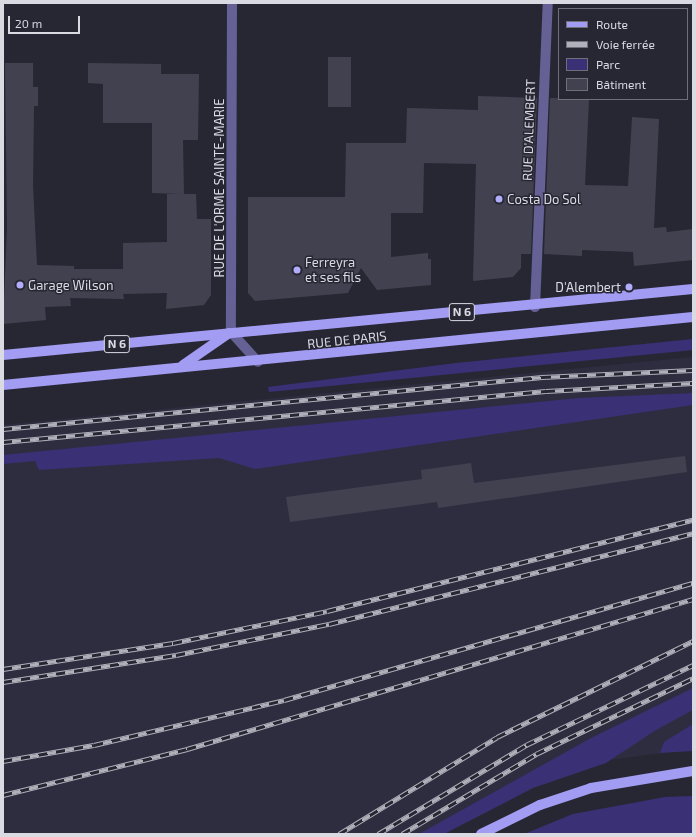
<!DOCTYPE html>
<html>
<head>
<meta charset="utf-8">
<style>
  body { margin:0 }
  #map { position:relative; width:696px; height:837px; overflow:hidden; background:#272734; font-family:"Exo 2",sans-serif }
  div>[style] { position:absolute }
  .built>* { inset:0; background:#2e2d40 }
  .green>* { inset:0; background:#3a3075 }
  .building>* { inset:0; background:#424150; transform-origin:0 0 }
  .minor>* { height:10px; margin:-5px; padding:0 5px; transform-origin:5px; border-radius:5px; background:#656195 }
  .major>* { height:10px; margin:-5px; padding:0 5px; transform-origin:5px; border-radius:5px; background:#a29cf2 }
  .rail>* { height:4.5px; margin-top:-2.25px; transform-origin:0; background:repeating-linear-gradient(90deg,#272734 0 9px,#b0b0ba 0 18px); box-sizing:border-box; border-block:1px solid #b0b0ba }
  .dots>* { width:11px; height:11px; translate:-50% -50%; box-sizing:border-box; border:2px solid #272734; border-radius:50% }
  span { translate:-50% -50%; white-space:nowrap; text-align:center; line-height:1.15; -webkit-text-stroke:3px #272734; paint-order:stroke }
  .shield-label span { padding:1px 3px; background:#272734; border:1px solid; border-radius:3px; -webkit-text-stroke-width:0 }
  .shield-label { font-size:12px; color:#dadae3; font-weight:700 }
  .street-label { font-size:13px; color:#dadae3 }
  .poi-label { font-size:13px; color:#dadae3 }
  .left { translate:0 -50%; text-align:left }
  .right { translate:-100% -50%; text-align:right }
  .frame { position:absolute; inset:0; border:4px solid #dadae3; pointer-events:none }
  .legend { position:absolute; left:558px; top:8px; width:130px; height:92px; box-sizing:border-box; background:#272734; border:1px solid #6f6f7a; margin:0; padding:5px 7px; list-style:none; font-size:12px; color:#dadae3 }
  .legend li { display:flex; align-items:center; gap:8px; height:20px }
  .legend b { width:20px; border:1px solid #6f6f7a }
  .scale { position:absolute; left:8px; top:16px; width:72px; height:18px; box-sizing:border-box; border:2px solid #dadae3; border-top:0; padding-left:5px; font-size:12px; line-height:14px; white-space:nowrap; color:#dadae3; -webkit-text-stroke:3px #272734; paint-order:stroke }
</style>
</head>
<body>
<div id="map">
  <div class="built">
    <div style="clip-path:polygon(693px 357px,693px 749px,570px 765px,443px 834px,3px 834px,3px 425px)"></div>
  </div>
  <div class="green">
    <div style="clip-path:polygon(693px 339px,693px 350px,269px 392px,268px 387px,456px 363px)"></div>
    <div style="clip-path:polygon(693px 393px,693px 405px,255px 469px,219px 458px,39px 470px,35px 461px,3px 464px,3px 455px,579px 398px)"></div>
    <div style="clip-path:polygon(693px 688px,693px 710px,656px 730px,606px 763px,533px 788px,444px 834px,419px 834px,591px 738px)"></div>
    <div style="clip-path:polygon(693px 724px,693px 751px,660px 753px,664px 742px)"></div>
    <div style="clip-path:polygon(693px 796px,693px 834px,524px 834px,573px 814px,665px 797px)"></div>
  </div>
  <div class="building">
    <div style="left:328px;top:57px;width:23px;height:50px"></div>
    <div style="clip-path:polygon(5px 63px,33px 63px,33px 87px,38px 87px,38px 106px,34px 106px,33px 186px,37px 265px,74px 266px,74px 269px,123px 269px,123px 243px,167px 242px,167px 194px,181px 194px,152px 193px,152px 123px,103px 123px,103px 84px,88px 83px,88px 63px,161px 64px,161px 74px,199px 74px,198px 140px,183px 140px,184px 194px,196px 194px,197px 219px,211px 219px,211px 295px,204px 305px,166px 309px,167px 293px,123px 294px,124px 299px,70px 298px,71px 306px,45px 307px,46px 320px,3px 324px,7px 228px)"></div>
    <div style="clip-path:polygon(478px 96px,537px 98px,531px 254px,521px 254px,521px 268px,513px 277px,473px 281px,476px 164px,424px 163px,423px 213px,391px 213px,391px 257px,428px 253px,428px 259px,431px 259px,431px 285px,377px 290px,361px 268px,348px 293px,255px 301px,248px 293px,248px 197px,345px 197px,346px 143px,406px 143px,407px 108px,478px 110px)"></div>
    <div style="clip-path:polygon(550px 98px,589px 99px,585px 185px,628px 186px,632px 117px,659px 119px,654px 228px,666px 227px,667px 232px,693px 229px,693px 260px,634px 266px,633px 252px,582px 250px,582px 256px,544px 254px)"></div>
    <div style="clip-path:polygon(685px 456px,687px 472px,438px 508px,437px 502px,290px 522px,286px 497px,422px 479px,421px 470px,471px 463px,474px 483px)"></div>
  </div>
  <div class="minor">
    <div style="left:232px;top:3px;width:329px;rotate:90.2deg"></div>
    <div style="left:231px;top:332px;width:40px;rotate:48deg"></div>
    <div style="left:535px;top:307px;width:304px;rotate:-87.6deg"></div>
  </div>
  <div class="major">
    <div style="left:3px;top:355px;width:693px;rotate:-5.46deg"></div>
    <div style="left:183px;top:365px;width:56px;rotate:-34.8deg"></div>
    <div style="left:3px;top:385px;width:693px;rotate:-5.63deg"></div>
    <div style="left:481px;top:834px;width:66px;rotate:-26.2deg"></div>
    <div style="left:540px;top:805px;width:54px;rotate:-18.4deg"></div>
    <div style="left:591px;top:788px;width:103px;rotate:-9.5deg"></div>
  </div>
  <div class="rail">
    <div style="left:3px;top:429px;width:542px;rotate:-5.51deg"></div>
    <div style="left:542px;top:377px;width:151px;rotate:-2.7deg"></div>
    <div style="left:3px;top:442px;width:545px;rotate:-5.37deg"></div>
    <div style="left:546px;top:391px;width:147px;rotate:-3.1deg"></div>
    <div style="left:3px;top:669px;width:172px;rotate:-8.7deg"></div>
    <div style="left:173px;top:643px;width:157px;rotate:-11.7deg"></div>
    <div style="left:327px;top:611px;width:377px;rotate:-14deg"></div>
    <div style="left:3px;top:682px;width:175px;rotate:-8.9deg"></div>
    <div style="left:176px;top:655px;width:156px;rotate:-11.5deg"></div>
    <div style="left:329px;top:624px;width:375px;rotate:-14deg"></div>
    <div style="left:3px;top:761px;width:92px;rotate:-10deg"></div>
    <div style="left:94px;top:745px;width:195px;rotate:-13.3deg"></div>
    <div style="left:284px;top:700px;width:425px;rotate:-16deg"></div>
    <div style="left:3px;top:795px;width:190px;rotate:-14deg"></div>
    <div style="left:187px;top:749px;width:528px;rotate:-16.51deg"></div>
    <div style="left:339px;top:834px;width:185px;rotate:-31.5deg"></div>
    <div style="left:497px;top:737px;width:218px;rotate:-26.1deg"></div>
    <div style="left:378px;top:834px;width:173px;rotate:-31deg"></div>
    <div style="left:526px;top:745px;width:185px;rotate:-25.6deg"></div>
    <div style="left:402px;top:834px;width:156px;rotate:-30.8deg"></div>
    <div style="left:536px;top:754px;width:174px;rotate:-25.8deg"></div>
  </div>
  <div class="dots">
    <div style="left:499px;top:199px;background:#b1adfa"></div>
    <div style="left:297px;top:270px;background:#b1adfa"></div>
    <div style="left:20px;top:285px;background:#b1adfa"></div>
    <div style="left:629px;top:287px;background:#b1adfa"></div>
  </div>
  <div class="shield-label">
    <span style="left:462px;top:312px">N 6</span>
    <span style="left:117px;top:344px">N 6</span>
  </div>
  <div class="street-label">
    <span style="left:529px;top:130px;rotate:-88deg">RUE D'ALEMBERT</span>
    <span style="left:219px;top:188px;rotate:-90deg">RUE DE L'ORME SAINTE-MARIE</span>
    <span style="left:347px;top:340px;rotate:-6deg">RUE DE PARIS</span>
  </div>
  <div class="poi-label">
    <span class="left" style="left:507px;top:199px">Costa Do Sol</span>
    <span class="left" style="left:305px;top:270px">Ferreyra<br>et ses fils</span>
    <span class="left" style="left:28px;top:285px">Garage Wilson</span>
    <span class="right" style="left:621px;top:287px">D'Alembert</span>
  </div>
  <div class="frame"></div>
  <ul class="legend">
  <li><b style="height:5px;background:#a29cf2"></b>Route</li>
  <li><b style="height:5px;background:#b0b0ba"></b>Voie ferrée</li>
  <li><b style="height:11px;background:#3a3075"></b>Parc</li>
  <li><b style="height:11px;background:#424150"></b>Bâtiment</li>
  </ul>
  <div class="scale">20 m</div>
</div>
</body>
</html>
